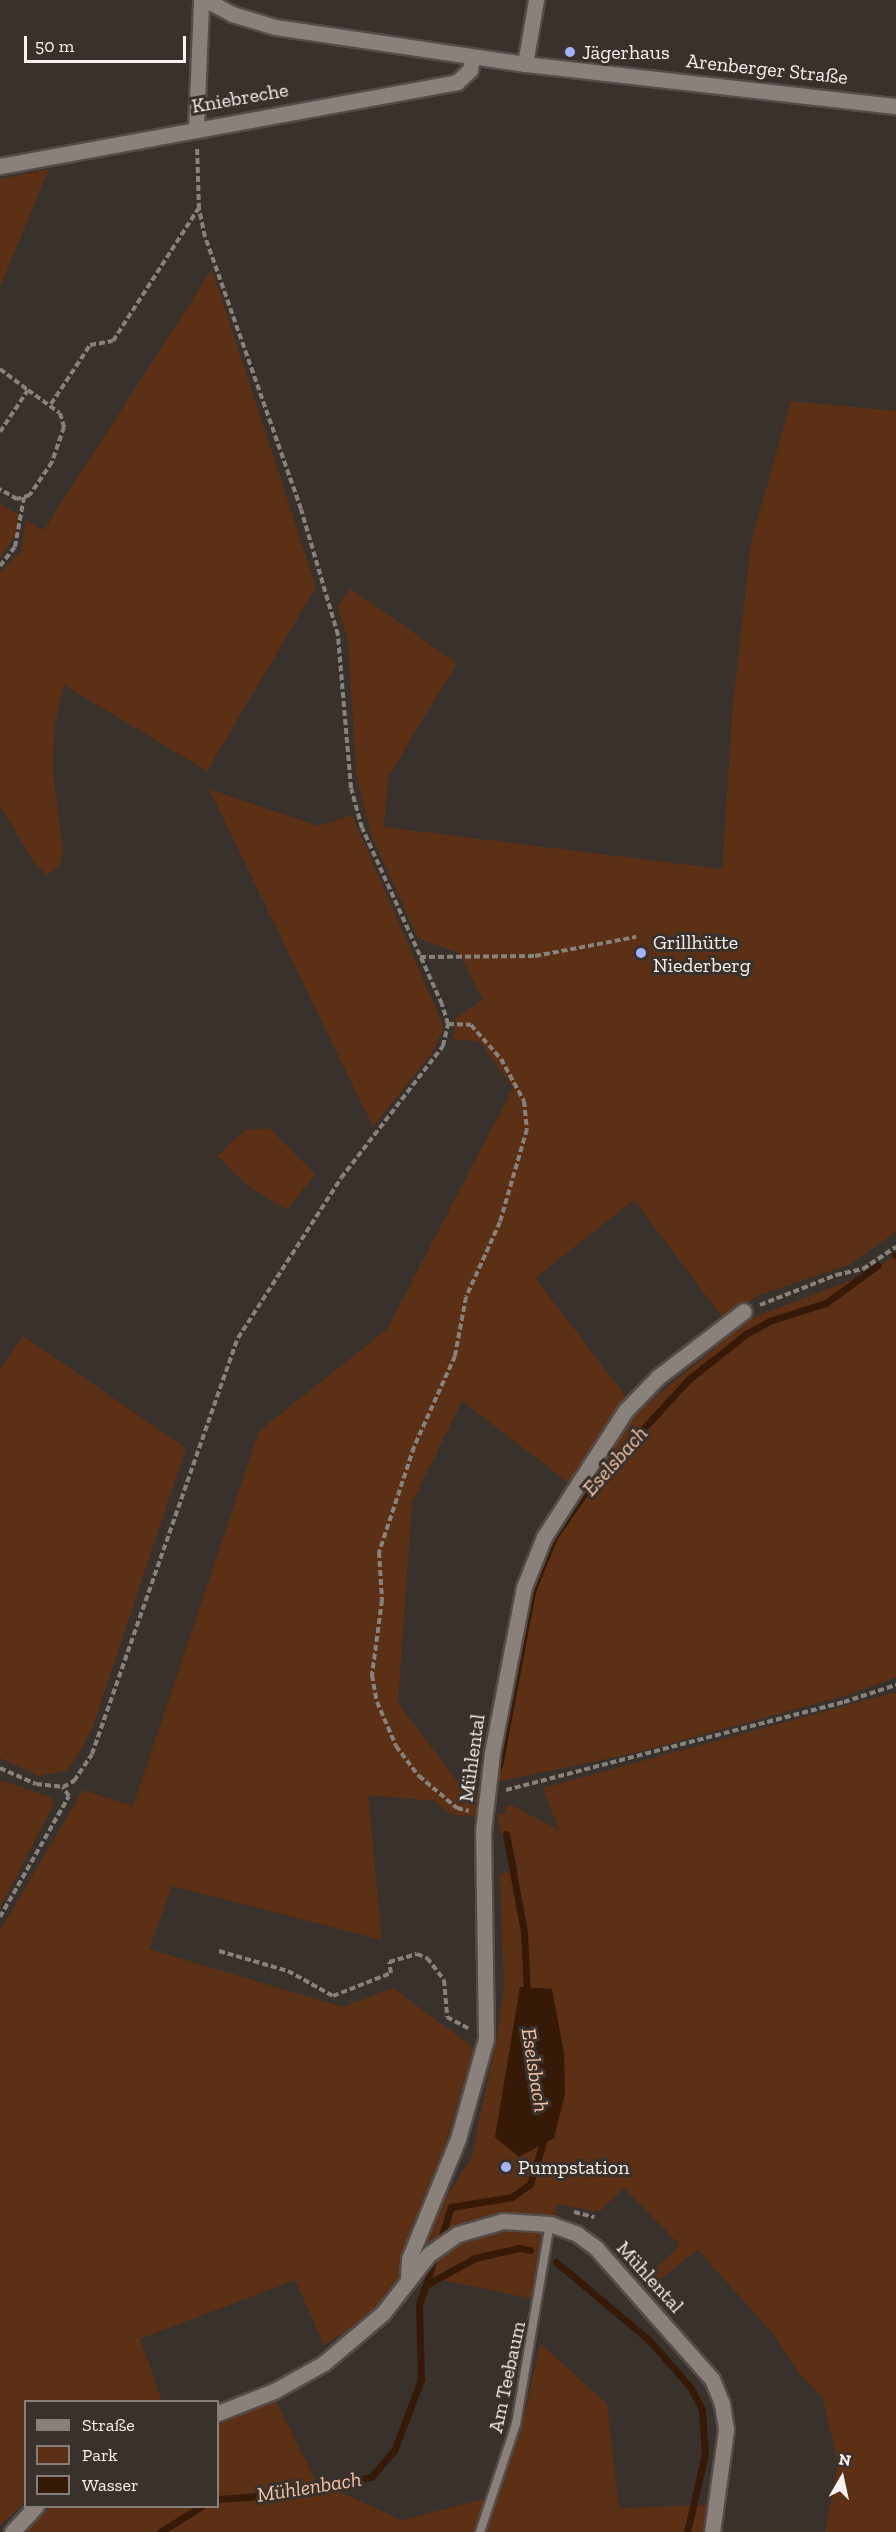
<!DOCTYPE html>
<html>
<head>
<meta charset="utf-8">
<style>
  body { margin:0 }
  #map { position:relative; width:896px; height:2532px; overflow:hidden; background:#39312c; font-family:"Zilla Slab",serif }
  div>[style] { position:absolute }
  .green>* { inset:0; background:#5b3015 }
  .water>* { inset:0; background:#361a07 }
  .stream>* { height:7px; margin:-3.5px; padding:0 3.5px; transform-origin:3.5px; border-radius:3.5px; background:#361a07 }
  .path>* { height:4px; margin-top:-2px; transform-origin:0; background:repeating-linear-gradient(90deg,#88827d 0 6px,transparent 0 9px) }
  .roads { filter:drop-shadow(2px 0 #544c49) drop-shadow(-2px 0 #544c49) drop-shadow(0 2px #544c49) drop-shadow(0 -2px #544c49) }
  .lane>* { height:8px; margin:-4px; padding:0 4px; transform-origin:4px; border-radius:4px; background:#8a817b }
  .street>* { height:15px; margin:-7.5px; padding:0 7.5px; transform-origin:7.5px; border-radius:7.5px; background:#8a817b }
  .secondary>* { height:15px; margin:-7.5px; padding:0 7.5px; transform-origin:7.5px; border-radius:7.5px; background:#8a817b }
  .dots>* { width:16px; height:16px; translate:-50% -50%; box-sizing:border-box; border:3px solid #39312c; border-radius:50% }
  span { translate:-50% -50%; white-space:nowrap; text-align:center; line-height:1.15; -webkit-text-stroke:6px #39312c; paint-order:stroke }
  .poi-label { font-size:20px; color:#f7f2ef }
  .left { translate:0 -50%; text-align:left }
  .street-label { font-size:20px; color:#f7f2ef }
  .water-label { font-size:21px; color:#f6c3a5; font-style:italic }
  .legend { position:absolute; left:24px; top:2400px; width:195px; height:108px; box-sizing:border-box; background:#39312c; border:2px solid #857e7a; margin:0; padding:8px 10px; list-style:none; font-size:18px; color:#f7f2ef }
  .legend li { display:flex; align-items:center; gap:12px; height:30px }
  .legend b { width:30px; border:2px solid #857e7a }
  .north { position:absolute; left:812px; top:2448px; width:60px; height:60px; -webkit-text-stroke:4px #39312c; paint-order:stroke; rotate:9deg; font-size:16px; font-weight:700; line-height:24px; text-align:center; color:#f7f2ef }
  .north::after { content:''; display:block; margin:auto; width:21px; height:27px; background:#f7f2ef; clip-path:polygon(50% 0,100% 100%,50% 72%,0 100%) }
  .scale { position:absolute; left:24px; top:36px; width:162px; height:27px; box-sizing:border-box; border:3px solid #f7f2ef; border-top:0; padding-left:8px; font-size:18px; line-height:21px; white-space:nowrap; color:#f7f2ef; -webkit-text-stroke:4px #39312c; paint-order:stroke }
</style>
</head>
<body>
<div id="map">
  <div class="green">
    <div style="clip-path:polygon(49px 169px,0 287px,0 179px)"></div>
    <div style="clip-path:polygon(212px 269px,316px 587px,207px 771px,64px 685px,54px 728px,53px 773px,63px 850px,60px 866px,47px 875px,34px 863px,0 805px,0 572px,21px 551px,26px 520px,44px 530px)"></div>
    <div style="clip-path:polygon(791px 401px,896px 411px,896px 1232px,848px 1265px,759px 1295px,723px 1318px,634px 1200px,535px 1278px,628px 1399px,570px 1484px,462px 1401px,412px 1503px,398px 1703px,460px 1785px,478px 1786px,476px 1816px,453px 1815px,434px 1801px,368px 1795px,382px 1940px,172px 1886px,149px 1949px,343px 2007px,393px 1988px,474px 2048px,439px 2167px,413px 2230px,400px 2278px,391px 2297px,366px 2320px,324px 2345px,295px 2280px,140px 2339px,162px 2401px,26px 2402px,25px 2502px,0 2525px,0 1930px,83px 1790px,133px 1806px,259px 1431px,387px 1329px,513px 1088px,480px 1042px,453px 1039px,456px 1018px,483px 1000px,459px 953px,418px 938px,371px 834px,356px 774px,348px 639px,337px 607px,351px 589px,457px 663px,388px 777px,384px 827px,722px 869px,733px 703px,751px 542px)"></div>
    <div style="clip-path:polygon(0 504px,20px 516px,15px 535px,0 558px)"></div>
    <div style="clip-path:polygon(209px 789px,318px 826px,352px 815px,444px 1027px,432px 1053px,373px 1127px)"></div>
    <div style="clip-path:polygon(269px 1128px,315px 1174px,287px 1210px,246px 1184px,217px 1156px,245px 1130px)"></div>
    <div style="clip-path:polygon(896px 1255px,896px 1677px,847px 1695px,639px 1752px,496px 1782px,523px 1608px,556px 1524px,632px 1416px,750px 1319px,869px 1273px)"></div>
    <div style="clip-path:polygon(23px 1336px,186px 1448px,93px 1726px,76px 1759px,65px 1771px,39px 1776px,0 1758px,0 1370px)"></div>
    <div style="clip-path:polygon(evenodd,896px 1692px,896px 2532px,825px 2532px,838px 2465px,823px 2398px,799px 2373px,774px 2335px,698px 2250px,649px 2288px,642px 2282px,680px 2245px,624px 2188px,599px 2212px,558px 2204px,553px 2220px,519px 2214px,476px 2220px,452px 2229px,415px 2264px,427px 2229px,472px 2156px,496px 2041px,504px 1988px,500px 1874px,518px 1870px,509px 1833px,501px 1834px,497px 1814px,505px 1813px,506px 1806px,511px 1805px,559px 1830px,543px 1788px,896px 1692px,520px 1987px,552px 1990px,510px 2051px,520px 1987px)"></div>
    <div style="clip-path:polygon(0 1780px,50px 1797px,54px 1804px,0 1908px)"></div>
    <div style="clip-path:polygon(513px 2229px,542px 2230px,534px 2299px,417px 2275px,428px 2260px,461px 2239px,479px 2232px)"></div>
    <div style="clip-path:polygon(540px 2343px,607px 2404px,619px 2508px,707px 2505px,703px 2532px,486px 2532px,522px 2427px)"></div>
    <div style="clip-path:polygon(275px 2399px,316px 2481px,402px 2520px,487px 2498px,475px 2532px,25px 2532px,50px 2507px,218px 2506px,218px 2422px)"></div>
  </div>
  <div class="water">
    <div style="clip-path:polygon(520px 1987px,552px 1989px,564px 2053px,565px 2094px,554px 2138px,519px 2157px,495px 2137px)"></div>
  </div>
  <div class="stream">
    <div style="left:895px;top:1255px;width:1px"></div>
    <div style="left:499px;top:1766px;width:178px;rotate:-79.3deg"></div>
    <div style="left:532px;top:1591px;width:58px;rotate:-67.8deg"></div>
    <div style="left:554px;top:1537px;width:56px;rotate:-55.2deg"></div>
    <div style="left:586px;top:1491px;width:152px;rotate:-47.4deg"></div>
    <div style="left:689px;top:1379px;width:73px;rotate:-38.3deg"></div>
    <div style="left:746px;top:1334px;width:26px;rotate:-29deg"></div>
    <div style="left:769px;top:1321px;width:60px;rotate:-17.5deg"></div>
    <div style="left:826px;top:1303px;width:64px;rotate:-36.2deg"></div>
    <div style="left:506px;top:1834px;width:100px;rotate:79.6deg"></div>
    <div style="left:524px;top:1932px;width:62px;rotate:87.2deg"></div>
    <div style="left:440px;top:2242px;width:37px;rotate:-73deg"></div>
    <div style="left:451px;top:2207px;width:62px;rotate:-9.3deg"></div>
    <div style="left:512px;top:2197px;width:22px;rotate:-36deg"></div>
    <div style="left:530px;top:2184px;width:50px;rotate:-72.6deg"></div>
    <div style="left:556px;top:2262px;width:123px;rotate:40deg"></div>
    <div style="left:650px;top:2341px;width:62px;rotate:48.9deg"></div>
    <div style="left:691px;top:2388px;width:25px;rotate:63deg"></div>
    <div style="left:702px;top:2410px;width:44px;rotate:86.1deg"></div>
    <div style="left:705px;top:2454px;width:80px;rotate:103deg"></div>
    <div style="left:426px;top:2285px;width:30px;rotate:-73deg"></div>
    <div style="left:218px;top:2499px;width:67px;rotate:-4.3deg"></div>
    <div style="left:285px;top:2494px;width:88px;rotate:-11.2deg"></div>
    <div style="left:371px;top:2477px;width:35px;rotate:-49deg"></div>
    <div style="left:394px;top:2451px;width:77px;rotate:-69.4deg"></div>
    <div style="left:421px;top:2379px;width:75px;rotate:-91.5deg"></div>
    <div style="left:419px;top:2304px;width:20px;rotate:-70deg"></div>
    <div style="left:426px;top:2285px;width:56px;rotate:-28.9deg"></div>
    <div style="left:475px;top:2258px;width:45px;rotate:-12.8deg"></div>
    <div style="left:519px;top:2248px;width:11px;rotate:10deg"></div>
    <div style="left:160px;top:2532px;width:49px;rotate:-31.8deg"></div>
  </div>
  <div class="path">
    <div style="left:0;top:369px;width:35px;rotate:37deg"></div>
    <div style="left:51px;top:404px;width:71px;rotate:-56.5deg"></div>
    <div style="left:90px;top:345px;width:23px;rotate:-10deg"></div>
    <div style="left:113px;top:341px;width:157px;rotate:-57.2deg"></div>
    <div style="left:0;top:432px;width:50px;rotate:-56.3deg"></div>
    <div style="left:28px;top:390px;width:39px;rotate:36deg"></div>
    <div style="left:60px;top:413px;width:15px;rotate:74deg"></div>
    <div style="left:64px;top:427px;width:37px;rotate:109deg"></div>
    <div style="left:52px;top:462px;width:40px;rotate:124deg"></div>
    <div style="left:30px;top:495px;width:14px;rotate:163deg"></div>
    <div style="left:17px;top:499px;width:20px;rotate:-150deg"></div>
    <div style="left:0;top:566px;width:24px;rotate:-52deg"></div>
    <div style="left:15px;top:547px;width:51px;rotate:-79.8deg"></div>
    <div style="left:420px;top:957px;width:115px;rotate:-0.5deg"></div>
    <div style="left:535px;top:956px;width:103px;rotate:-10.7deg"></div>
    <div style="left:448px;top:1024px;width:23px;rotate:2deg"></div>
    <div style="left:471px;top:1025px;width:45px;rotate:48.6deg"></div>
    <div style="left:501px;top:1059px;width:48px;rotate:61.3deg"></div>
    <div style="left:524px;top:1101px;width:28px;rotate:84deg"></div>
    <div style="left:527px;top:1129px;width:97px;rotate:106.2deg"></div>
    <div style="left:500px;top:1222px;width:82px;rotate:114.4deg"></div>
    <div style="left:466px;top:1297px;width:60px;rotate:100.6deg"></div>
    <div style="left:455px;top:1356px;width:100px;rotate:114.3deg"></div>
    <div style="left:414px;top:1447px;width:111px;rotate:108.4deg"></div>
    <div style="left:379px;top:1552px;width:48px;rotate:86.4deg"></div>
    <div style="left:382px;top:1600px;width:76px;rotate:97.6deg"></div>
    <div style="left:372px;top:1675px;width:27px;rotate:80deg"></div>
    <div style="left:377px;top:1702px;width:48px;rotate:66.6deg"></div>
    <div style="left:396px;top:1746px;width:38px;rotate:53deg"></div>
    <div style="left:419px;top:1776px;width:50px;rotate:40.1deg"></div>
    <div style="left:457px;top:1808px;width:12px;rotate:14deg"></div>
    <div style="left:760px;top:1305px;width:82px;rotate:-21.5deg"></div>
    <div style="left:836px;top:1275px;width:28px;rotate:-13deg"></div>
    <div style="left:863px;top:1269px;width:40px;rotate:-34deg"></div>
    <div style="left:0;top:1768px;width:39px;rotate:24deg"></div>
    <div style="left:36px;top:1784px;width:27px;rotate:6deg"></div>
    <div style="left:63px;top:1787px;width:13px;rotate:-29deg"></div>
    <div style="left:74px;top:1781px;width:32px;rotate:-56deg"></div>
    <div style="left:92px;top:1754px;width:441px;rotate:-70.7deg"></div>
    <div style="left:238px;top:1338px;width:190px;rotate:-57.2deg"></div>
    <div style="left:341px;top:1178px;width:167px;rotate:-52.3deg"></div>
    <div style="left:443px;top:1046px;width:23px;rotate:-77deg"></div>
    <div style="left:448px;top:1024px;width:21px;rotate:-107deg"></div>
    <div style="left:442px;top:1004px;width:193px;rotate:-114.4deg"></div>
    <div style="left:362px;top:828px;width:41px;rotate:-105.4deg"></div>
    <div style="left:351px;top:788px;width:154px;rotate:-94.9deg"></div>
    <div style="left:338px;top:635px;width:131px;rotate:-106.4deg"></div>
    <div style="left:301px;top:509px;width:288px;rotate:-109.4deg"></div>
    <div style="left:205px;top:237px;width:29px;rotate:-102deg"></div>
    <div style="left:199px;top:209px;width:63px;rotate:-91.8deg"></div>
    <div style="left:506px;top:1790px;width:349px;rotate:-14.6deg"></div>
    <div style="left:844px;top:1702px;width:55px;rotate:-18.1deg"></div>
    <div style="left:0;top:1917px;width:139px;rotate:-60.3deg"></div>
    <div style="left:69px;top:1796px;width:11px;rotate:-124deg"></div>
    <div style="left:219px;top:1951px;width:72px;rotate:16.2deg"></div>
    <div style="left:288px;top:1971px;width:51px;rotate:29.1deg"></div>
    <div style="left:333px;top:1996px;width:62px;rotate:-21.6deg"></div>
    <div style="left:391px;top:1973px;width:11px;rotate:-100deg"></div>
    <div style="left:389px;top:1962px;width:29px;rotate:-16deg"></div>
    <div style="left:417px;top:1954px;width:11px;rotate:22deg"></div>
    <div style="left:427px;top:1958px;width:28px;rotate:52deg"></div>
    <div style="left:444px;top:1980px;width:37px;rotate:85deg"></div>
    <div style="left:447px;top:2017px;width:24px;rotate:28deg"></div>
    <div style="left:574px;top:2212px;width:21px;rotate:14deg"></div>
  </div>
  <div class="roads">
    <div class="lane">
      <div style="left:480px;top:2532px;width:114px;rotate:-71.6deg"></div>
      <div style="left:516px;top:2424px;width:203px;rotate:-80.4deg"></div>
    </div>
    <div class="street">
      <div style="left:525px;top:64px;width:65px;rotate:-80.2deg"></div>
      <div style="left:196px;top:127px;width:127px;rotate:-87.7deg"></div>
      <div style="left:0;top:166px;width:465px;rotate:-10.4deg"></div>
      <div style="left:457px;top:82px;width:18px;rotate:-43deg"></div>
      <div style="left:470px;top:70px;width:13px;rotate:-81deg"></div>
      <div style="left:408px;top:2280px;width:21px;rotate:-87deg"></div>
      <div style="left:409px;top:2259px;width:130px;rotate:-67.8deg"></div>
      <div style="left:458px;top:2139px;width:104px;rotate:-74.4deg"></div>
      <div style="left:486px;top:2039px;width:208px;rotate:-90.8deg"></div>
      <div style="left:483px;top:1831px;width:79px;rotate:-83.4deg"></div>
      <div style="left:492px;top:1753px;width:169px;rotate:-79.1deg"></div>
      <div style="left:524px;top:1587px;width:54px;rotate:-68.2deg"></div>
      <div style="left:544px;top:1537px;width:151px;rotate:-57.2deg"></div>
      <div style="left:626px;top:1410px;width:46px;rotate:-45.9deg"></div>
      <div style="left:658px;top:1377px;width:108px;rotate:-37.5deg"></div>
    </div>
    <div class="secondary">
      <div style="left:206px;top:0;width:30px;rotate:28deg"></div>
      <div style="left:232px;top:14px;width:45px;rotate:16.8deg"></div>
      <div style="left:275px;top:27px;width:253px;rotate:8.4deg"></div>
      <div style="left:525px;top:64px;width:373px;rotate:6.5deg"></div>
      <div style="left:218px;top:2413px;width:60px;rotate:-21.4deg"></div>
      <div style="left:274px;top:2391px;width:57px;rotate:-29.2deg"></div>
      <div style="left:324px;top:2363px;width:77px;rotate:-40.3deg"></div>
      <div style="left:383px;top:2313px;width:75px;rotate:-52.1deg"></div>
      <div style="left:429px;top:2254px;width:35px;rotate:-35deg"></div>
      <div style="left:458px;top:2234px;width:47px;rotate:-16.1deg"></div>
      <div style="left:503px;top:2221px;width:47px;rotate:3.7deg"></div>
      <div style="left:550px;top:2224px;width:29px;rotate:20deg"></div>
      <div style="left:577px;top:2234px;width:24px;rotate:36deg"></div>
      <div style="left:596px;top:2248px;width:175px;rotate:48.5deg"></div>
      <div style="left:712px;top:2379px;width:27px;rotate:68deg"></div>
      <div style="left:722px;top:2404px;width:26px;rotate:81deg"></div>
      <div style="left:726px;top:2430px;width:103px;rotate:97.8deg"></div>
      <div style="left:12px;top:2532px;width:35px;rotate:-47deg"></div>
    </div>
  </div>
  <div class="dots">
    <div style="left:570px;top:52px;background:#a1b3fd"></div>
    <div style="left:641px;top:953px;background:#a1b3fd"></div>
    <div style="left:506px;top:2167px;background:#a1b3fd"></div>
  </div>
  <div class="poi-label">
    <span class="left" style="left:582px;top:52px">Jägerhaus</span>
    <span class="left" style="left:653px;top:954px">Grillhütte<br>Niederberg</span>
    <span class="left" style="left:518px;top:2167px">Pumpstation</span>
  </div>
  <div class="street-label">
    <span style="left:767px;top:69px;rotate:6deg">Arenberger Straße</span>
    <span style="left:240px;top:98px;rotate:-10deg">Kniebreche</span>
    <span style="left:472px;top:1758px;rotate:-82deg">Mühlental</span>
    <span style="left:650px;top:2277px;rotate:48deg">Mühlental</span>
    <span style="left:507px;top:2377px;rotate:-78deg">Am Teebaum</span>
  </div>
  <div class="water-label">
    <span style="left:615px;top:1461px;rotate:-48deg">Eselsbach</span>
    <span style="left:535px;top:2070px;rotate:81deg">Eselsbach</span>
    <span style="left:309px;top:2487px;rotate:-9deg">Mühlenbach</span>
  </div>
  <ul class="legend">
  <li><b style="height:8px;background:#8a817b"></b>Straße</li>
  <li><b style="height:16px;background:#5b3015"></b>Park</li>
  <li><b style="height:16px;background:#361a07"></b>Wasser</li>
  </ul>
  <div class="north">N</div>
  <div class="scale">50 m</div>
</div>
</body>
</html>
